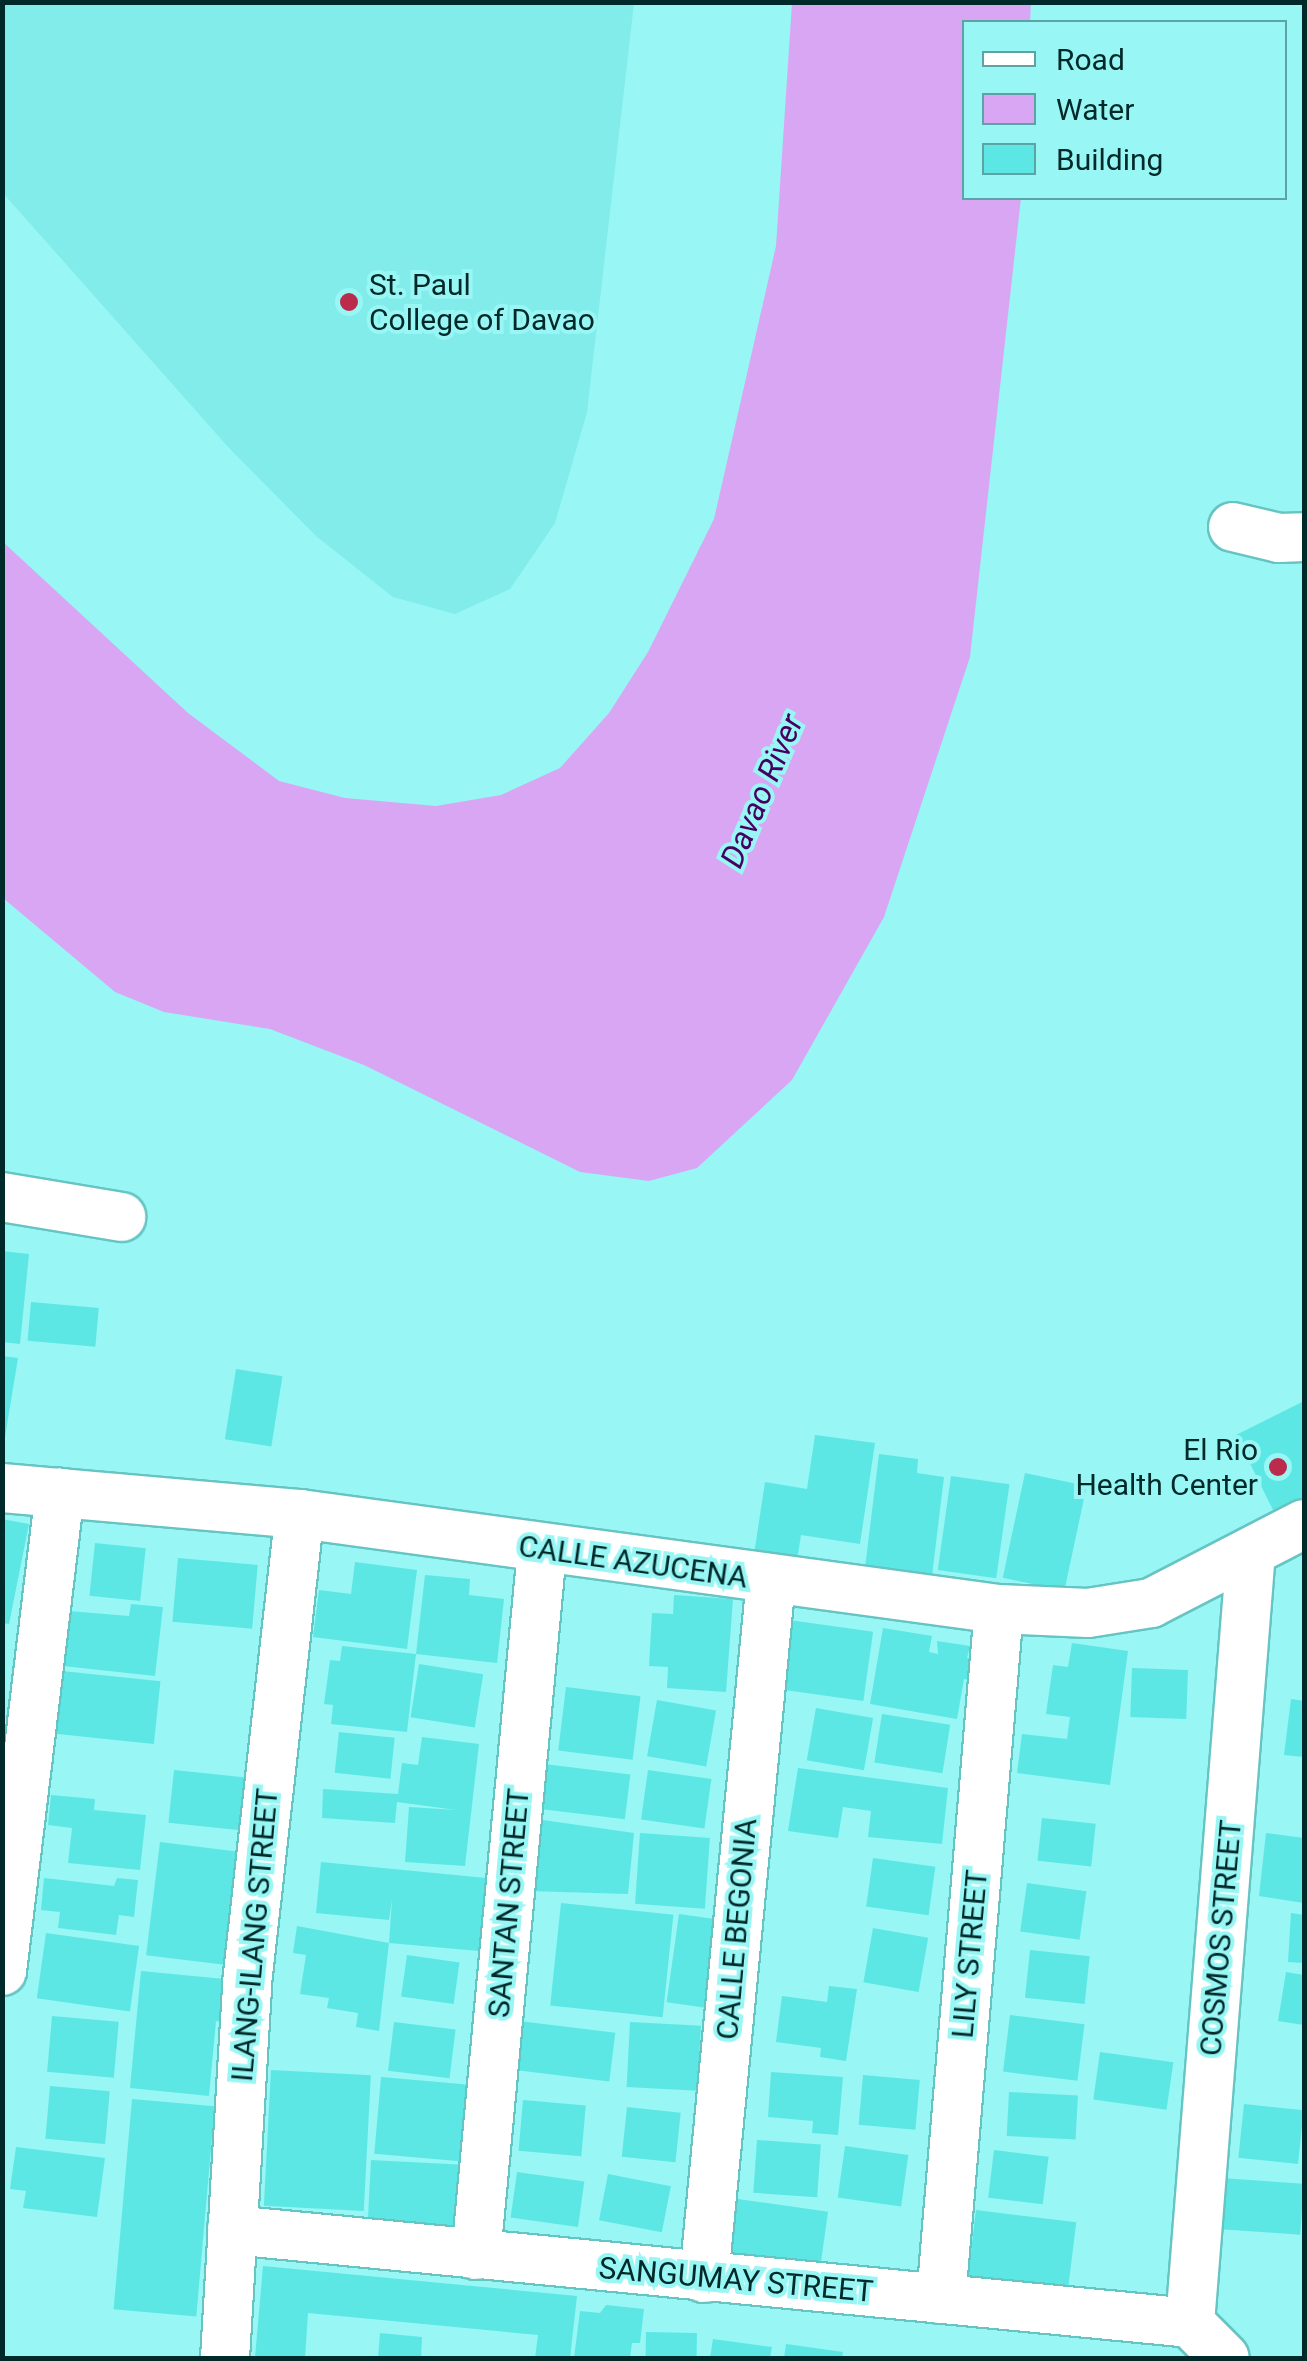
<!DOCTYPE html>
<html>
<head>
<meta charset="utf-8">
<style>
  body { margin:0 }
  #map { position:relative; width:1307px; height:2361px; overflow:hidden; background:#98f6f4; font-family:Roboto,sans-serif }
  div>[style] { position:absolute }
  .built>* { inset:0; background:#81ecea }
  .water>* { inset:0; background:#d9a6f4 }
  .building>* { inset:0; background:#5ce7e5; transform-origin:0 0 }
  .roads { filter:drop-shadow(2px 0 #66c4c3) drop-shadow(-2px 0 #66c4c3) drop-shadow(0 2px #66c4c3) drop-shadow(0 -2px #66c4c3) }
  .minor>* { height:48px; margin:-24px; padding:0 24px; transform-origin:24px; border-radius:24px; background:#fff }
  .dots>* { width:28px; height:28px; translate:-50% -50%; box-sizing:border-box; border:5px solid #98f6f4; border-radius:50% }
  span { translate:-50% -50%; white-space:nowrap; text-align:center; line-height:1.15; -webkit-text-stroke:8px #98f6f4; paint-order:stroke }
  .poi-label { font-size:30px; color:#002929 }
  .left { translate:0 -50%; text-align:left }
  .right { translate:-100% -50%; text-align:right }
  .street-label { font-size:30px; color:#002929 }
  .water-label { font-size:32px; color:#470060; font-style:italic }
  .frame { position:absolute; inset:0; border:5px solid #002929; pointer-events:none }
  .legend { position:absolute; left:962px; top:20px; width:325px; height:180px; box-sizing:border-box; background:#98f6f4; border:2px solid #5ba4a3; margin:0; padding:12px 18px; list-style:none; font-size:30px; color:#002929 }
  .legend li { display:flex; align-items:center; gap:20px; height:50px }
  .legend b { width:50px; border:2px solid #5ba4a3 }
</style>
</head>
<body>
<div id="map">
  <div class="built">
    <div style="clip-path:polygon(2px 3px,634px 3px,587px 412px,555px 523px,510px 589px,455px 614px,393px 597px,316px 536px,229px 448px,3px 193px)"></div>
  </div>
  <div class="water">
    <div style="clip-path:polygon(792px 3px,1031px 3px,1030px 22px,964px 22px,964px 198px,1021px 198px,970px 657px,884px 917px,792px 1080px,697px 1168px,649px 1181px,580px 1172px,364px 1065px,270px 1029px,164px 1012px,115px 992px,3px 898px,3px 542px,188px 713px,279px 781px,345px 798px,436px 806px,501px 795px,560px 768px,609px 713px,648px 652px,714px 519px,776px 246px)"></div>
  </div>
  <div class="building">
    <div style="clip-path:polygon(2px 1251px,29px 1254px,20px 1344px,2px 1342px)"></div>
    <div style="left:31px;top:1302px;width:68px;height:39px;rotate:5deg"></div>
    <div style="clip-path:polygon(2px 1356px,18px 1358px,5px 1437px,2px 1437px)"></div>
    <div style="left:236px;top:1369px;width:47px;height:71px;rotate:9deg"></div>
    <div style="clip-path:polygon(1304px 1401px,1304px 1500px,1275px 1514px,1236px 1435px)"></div>
    <div style="clip-path:polygon(815px 1435px,875px 1443px,860px 1544px,801px 1535px,796px 1567px,753px 1561px,765px 1482px,807px 1489px)"></div>
    <div style="clip-path:polygon(879px 1454px,918px 1459px,917px 1473px,944px 1477px,932px 1576px,865px 1568px)"></div>
    <div style="left:1025px;top:1473px;width:63px;height:107px;rotate:12deg"></div>
    <div style="left:951px;top:1476px;width:59px;height:95px;rotate:8deg"></div>
    <div style="clip-path:polygon(2px 1519px,29px 1524px,9px 1624px,2px 1623px)"></div>
    <div style="left:95px;top:1543px;width:51px;height:53px;rotate:6deg"></div>
    <div style="left:178px;top:1558px;width:80px;height:64px;rotate:5deg"></div>
    <div style="clip-path:polygon(355px 1562px,417px 1570px,407px 1649px,313px 1637px,319px 1590px,351px 1594px)"></div>
    <div style="clip-path:polygon(425px 1575px,470px 1579px,469px 1595px,504px 1599px,497px 1663px,416px 1654px,407px 1732px,331px 1724px,333px 1705px,324px 1704px,330px 1660px,340px 1661px,342px 1646px,416px 1654px)"></div>
    <div style="clip-path:polygon(674px 1595px,733px 1599px,726px 1692px,667px 1688px,668px 1667px,649px 1666px,652px 1613px,673px 1614px)"></div>
    <div style="clip-path:polygon(131px 1604px,163px 1607px,155px 1676px,63px 1666px,69px 1611px,129px 1616px)"></div>
    <div style="left:782px;top:1619px;width:92px;height:70px;rotate:8deg"></div>
    <div style="clip-path:polygon(883px 1628px,932px 1636px,929px 1652px,938px 1654px,937px 1641px,970px 1646px,967px 1658px,980px 1659px,977px 1681px,964px 1679px,957px 1719px,870px 1704px)"></div>
    <div style="clip-path:polygon(1072px 1643px,1128px 1651px,1110px 1785px,1017px 1773px,1022px 1734px,1067px 1739px,1070px 1717px,1046px 1714px,1053px 1665px,1068px 1667px)"></div>
    <div style="left:419px;top:1664px;width:65px;height:54px;rotate:9deg"></div>
    <div style="left:1132px;top:1668px;width:56px;height:49px;rotate:2deg"></div>
    <div style="left:62px;top:1671px;width:99px;height:63px;rotate:6deg"></div>
    <div style="left:566px;top:1687px;width:75px;height:64px;rotate:7deg"></div>
    <div style="clip-path:polygon(1291px 1699px,1304px 1701px,1304px 1757px,1284px 1755px)"></div>
    <div style="left:657px;top:1700px;width:60px;height:57px;rotate:10deg"></div>
    <div style="left:816px;top:1708px;width:58px;height:53px;rotate:10deg"></div>
    <div style="left:882px;top:1714px;width:69px;height:49px;rotate:9deg"></div>
    <div style="left:339px;top:1732px;width:56px;height:41px;rotate:6deg"></div>
    <div style="clip-path:polygon(422px 1737px,479px 1744px,465px 1866px,405px 1862px,409px 1807px,456px 1810px,397px 1802px,395px 1823px,322px 1818px,323px 1789px,398px 1794px,402px 1763px,418px 1765px)"></div>
    <div style="left:544px;top:1764px;width:87px;height:45px;rotate:7deg"></div>
    <div style="clip-path:polygon(798px 1768px,948px 1788px,942px 1844px,868px 1837px,871px 1811px,843px 1807px,838px 1838px,788px 1831px)"></div>
    <div style="left:174px;top:1770px;width:72px;height:53px;rotate:6deg"></div>
    <div style="left:648px;top:1770px;width:64px;height:50px;rotate:8deg"></div>
    <div style="clip-path:polygon(51px 1795px,95px 1799px,94px 1810px,146px 1815px,140px 1870px,68px 1863px,72px 1828px,48px 1825px)"></div>
    <div style="left:1042px;top:1818px;width:54px;height:43px;rotate:6deg"></div>
    <div style="clip-path:polygon(536px 1819px,634px 1833px,628px 1894px,529px 1891px)"></div>
    <div style="left:640px;top:1833px;width:70px;height:71px;rotate:4deg"></div>
    <div style="clip-path:polygon(1266px 1833px,1304px 1838px,1304px 1903px,1259px 1896px)"></div>
    <div style="left:160px;top:1842px;width:79px;height:114px;rotate:7deg"></div>
    <div style="left:873px;top:1858px;width:63px;height:49px;rotate:8deg"></div>
    <div style="clip-path:polygon(321px 1862px,486px 1878px,479px 1951px,389px 1943px,392px 1899px,389px 1920px,316px 1913px)"></div>
    <div style="clip-path:polygon(44px 1878px,114px 1886px,117px 1878px,138px 1880px,134px 1917px,119px 1915px,116px 1935px,58px 1928px,60px 1912px,41px 1910px)"></div>
    <div style="left:1027px;top:1883px;width:60px;height:49px;rotate:8deg"></div>
    <div style="left:561px;top:1903px;width:113px;height:103px;rotate:6deg"></div>
    <div style="clip-path:polygon(1291px 1913px,1304px 1915px,1304px 1963px,1288px 1962px)"></div>
    <div style="left:679px;top:1914px;width:45px;height:89px;rotate:8deg"></div>
    <div style="clip-path:polygon(297px 1926px,389px 1943px,379px 2031px,356px 2027px,358px 2013px,327px 2008px,329px 1998px,300px 1994px,306px 1955px,293px 1953px)"></div>
    <div style="left:873px;top:1928px;width:56px;height:55px;rotate:10deg"></div>
    <div style="left:46px;top:1933px;width:94px;height:66px;rotate:8deg"></div>
    <div style="left:1030px;top:1950px;width:60px;height:48px;rotate:6deg"></div>
    <div style="left:407px;top:1955px;width:53px;height:42px;rotate:8deg"></div>
    <div style="clip-path:polygon(141px 1971px,235px 1980px,231px 2023px,216px 2021px,209px 2096px,130px 2088px)"></div>
    <div style="clip-path:polygon(1286px 1972px,1304px 1975px,1304px 2025px,1278px 2021px)"></div>
    <div style="clip-path:polygon(829px 1986px,857px 1989px,846px 2061px,820px 2057px,821px 2048px,776px 2042px,782px 1996px,827px 2002px)"></div>
    <div style="left:1010px;top:2015px;width:75px;height:57px;rotate:7deg"></div>
    <div style="left:52px;top:2016px;width:67px;height:56px;rotate:5deg"></div>
    <div style="left:519px;top:2021px;width:97px;height:49px;rotate:7deg"></div>
    <div style="left:394px;top:2022px;width:62px;height:49px;rotate:7deg"></div>
    <div style="left:630px;top:2022px;width:71px;height:65px;rotate:3deg"></div>
    <div style="left:1100px;top:2052px;width:74px;height:48px;rotate:8deg"></div>
    <div style="left:271px;top:2070px;width:100px;height:136px;rotate:3deg"></div>
    <div style="clip-path:polygon(771px 2072px,843px 2077px,838px 2135px,812px 2133px,813px 2121px,768px 2117px)"></div>
    <div style="left:863px;top:2075px;width:57px;height:50px;rotate:5deg"></div>
    <div style="left:381px;top:2077px;width:89px;height:77px;rotate:5deg"></div>
    <div style="left:50px;top:2086px;width:60px;height:53px;rotate:5deg"></div>
    <div style="left:1009px;top:2092px;width:69px;height:44px;rotate:3deg"></div>
    <div style="left:132px;top:2099px;width:83px;height:211px;rotate:5deg"></div>
    <div style="left:523px;top:2100px;width:63px;height:51px;rotate:5deg"></div>
    <div style="left:1244px;top:2104px;width:60px;height:54px;rotate:6deg"></div>
    <div style="left:627px;top:2107px;width:54px;height:50px;rotate:6deg"></div>
    <div style="left:757px;top:2140px;width:64px;height:53px;rotate:4deg"></div>
    <div style="left:845px;top:2146px;width:64px;height:52px;rotate:8deg"></div>
    <div style="clip-path:polygon(16px 2147px,105px 2158px,97px 2217px,23px 2208px,26px 2191px,10px 2189px)"></div>
    <div style="left:994px;top:2150px;width:55px;height:48px;rotate:7deg"></div>
    <div style="left:371px;top:2160px;width:92px;height:78px;rotate:3deg"></div>
    <div style="left:517px;top:2172px;width:68px;height:46px;rotate:8deg"></div>
    <div style="left:608px;top:2174px;width:64px;height:47px;rotate:11deg"></div>
    <div style="left:1221px;top:2178px;width:83px;height:51px;rotate:4deg"></div>
    <div style="left:731px;top:2198px;width:98px;height:64px;rotate:8deg"></div>
    <div style="left:976px;top:2210px;width:101px;height:74px;rotate:7deg"></div>
    <div style="clip-path:polygon(263px 2266px,577px 2296px,570px 2358px,535px 2358px,538px 2335px,308px 2313px,305px 2358px,255px 2358px)"></div>
    <div style="clip-path:polygon(606px 2305px,644px 2309px,640px 2343px,632px 2343px,630px 2358px,574px 2358px,580px 2311px,600px 2313px)"></div>
    <div style="left:646px;top:2332px;width:51px;height:26px;rotate:1deg"></div>
    <div style="clip-path:polygon(380px 2333px,422px 2337px,421px 2358px,378px 2358px)"></div>
    <div style="clip-path:polygon(713px 2339px,772px 2347px,770px 2358px,710px 2358px)"></div>
    <div style="clip-path:polygon(786px 2344px,843px 2352px,842px 2358px,784px 2358px)"></div>
  </div>
  <div class="roads">
    <div class="minor">
      <div style="left:1233px;top:527px;width:47px;rotate:13.4deg"></div>
      <div style="left:1279px;top:538px;width:25px;rotate:-2deg"></div>
      <div style="left:2px;top:1197px;width:121px;rotate:9.5deg"></div>
      <div style="left:2px;top:1488px;width:299px;rotate:5deg"></div>
      <div style="left:300px;top:1514px;width:705px;rotate:7.74deg"></div>
      <div style="left:999px;top:1609px;width:89px;rotate:2.6deg"></div>
      <div style="left:1088px;top:1613px;width:64px;rotate:-9deg"></div>
      <div style="left:1151px;top:1603px;width:172px;rotate:-27.3deg"></div>
      <div style="left:2px;top:1971px;width:482px;rotate:-83.1deg"></div>
      <div style="left:232px;top:2230px;width:963px;rotate:5.54deg"></div>
      <div style="left:1190px;top:2323px;width:49px;rotate:45deg"></div>
      <div style="left:476px;top:2255px;width:708px;rotate:-84.65deg"></div>
      <div style="left:704px;top:2278px;width:701px;rotate:-84.52deg"></div>
      <div style="left:941px;top:2299px;width:692px;rotate:-85.2deg"></div>
      <div style="left:1190px;top:2323px;width:773px;rotate:-85.48deg"></div>
      <div style="left:225px;top:2358px;width:376px;rotate:-86.6deg"></div>
      <div style="left:247px;top:1983px;width:472px;rotate:-83.6deg"></div>
    </div>
  </div>
  <div class="dots">
    <div style="left:349px;top:302px;background:#bb2b4b"></div>
    <div style="left:1278px;top:1467px;background:#bb2b4b"></div>
  </div>
  <div class="poi-label">
    <span class="left" style="left:369px;top:302px">St. Paul<br>College of Davao</span>
    <span class="right" style="left:1258px;top:1467px">El Rio<br>Health Center</span>
  </div>
  <div class="street-label">
    <span style="left:633px;top:1562px;rotate:8deg">CALLE AZUCENA</span>
    <span style="left:509px;top:1903px;rotate:-85deg">SANTAN STREET</span>
    <span style="left:737px;top:1929px;rotate:-85deg">CALLE BEGONIA</span>
    <span style="left:255px;top:1935px;rotate:-85deg">ILANG-ILANG STREET</span>
    <span style="left:1221px;top:1938px;rotate:-85deg">COSMOS STREET</span>
    <span style="left:970px;top:1954px;rotate:-85deg">LILY STREET</span>
    <span style="left:736px;top:2280px;rotate:5deg">SANGUMAY STREET</span>
  </div>
  <div class="water-label">
    <span style="left:762px;top:791px;rotate:-67deg">Davao River</span>
  </div>
  <div class="frame"></div>
  <ul class="legend">
  <li><b style="height:12px;background:#fff"></b>Road</li>
  <li><b style="height:28px;background:#d9a6f4"></b>Water</li>
  <li><b style="height:28px;background:#5ce7e5"></b>Building</li>
  </ul>
</div>
</body>
</html>
